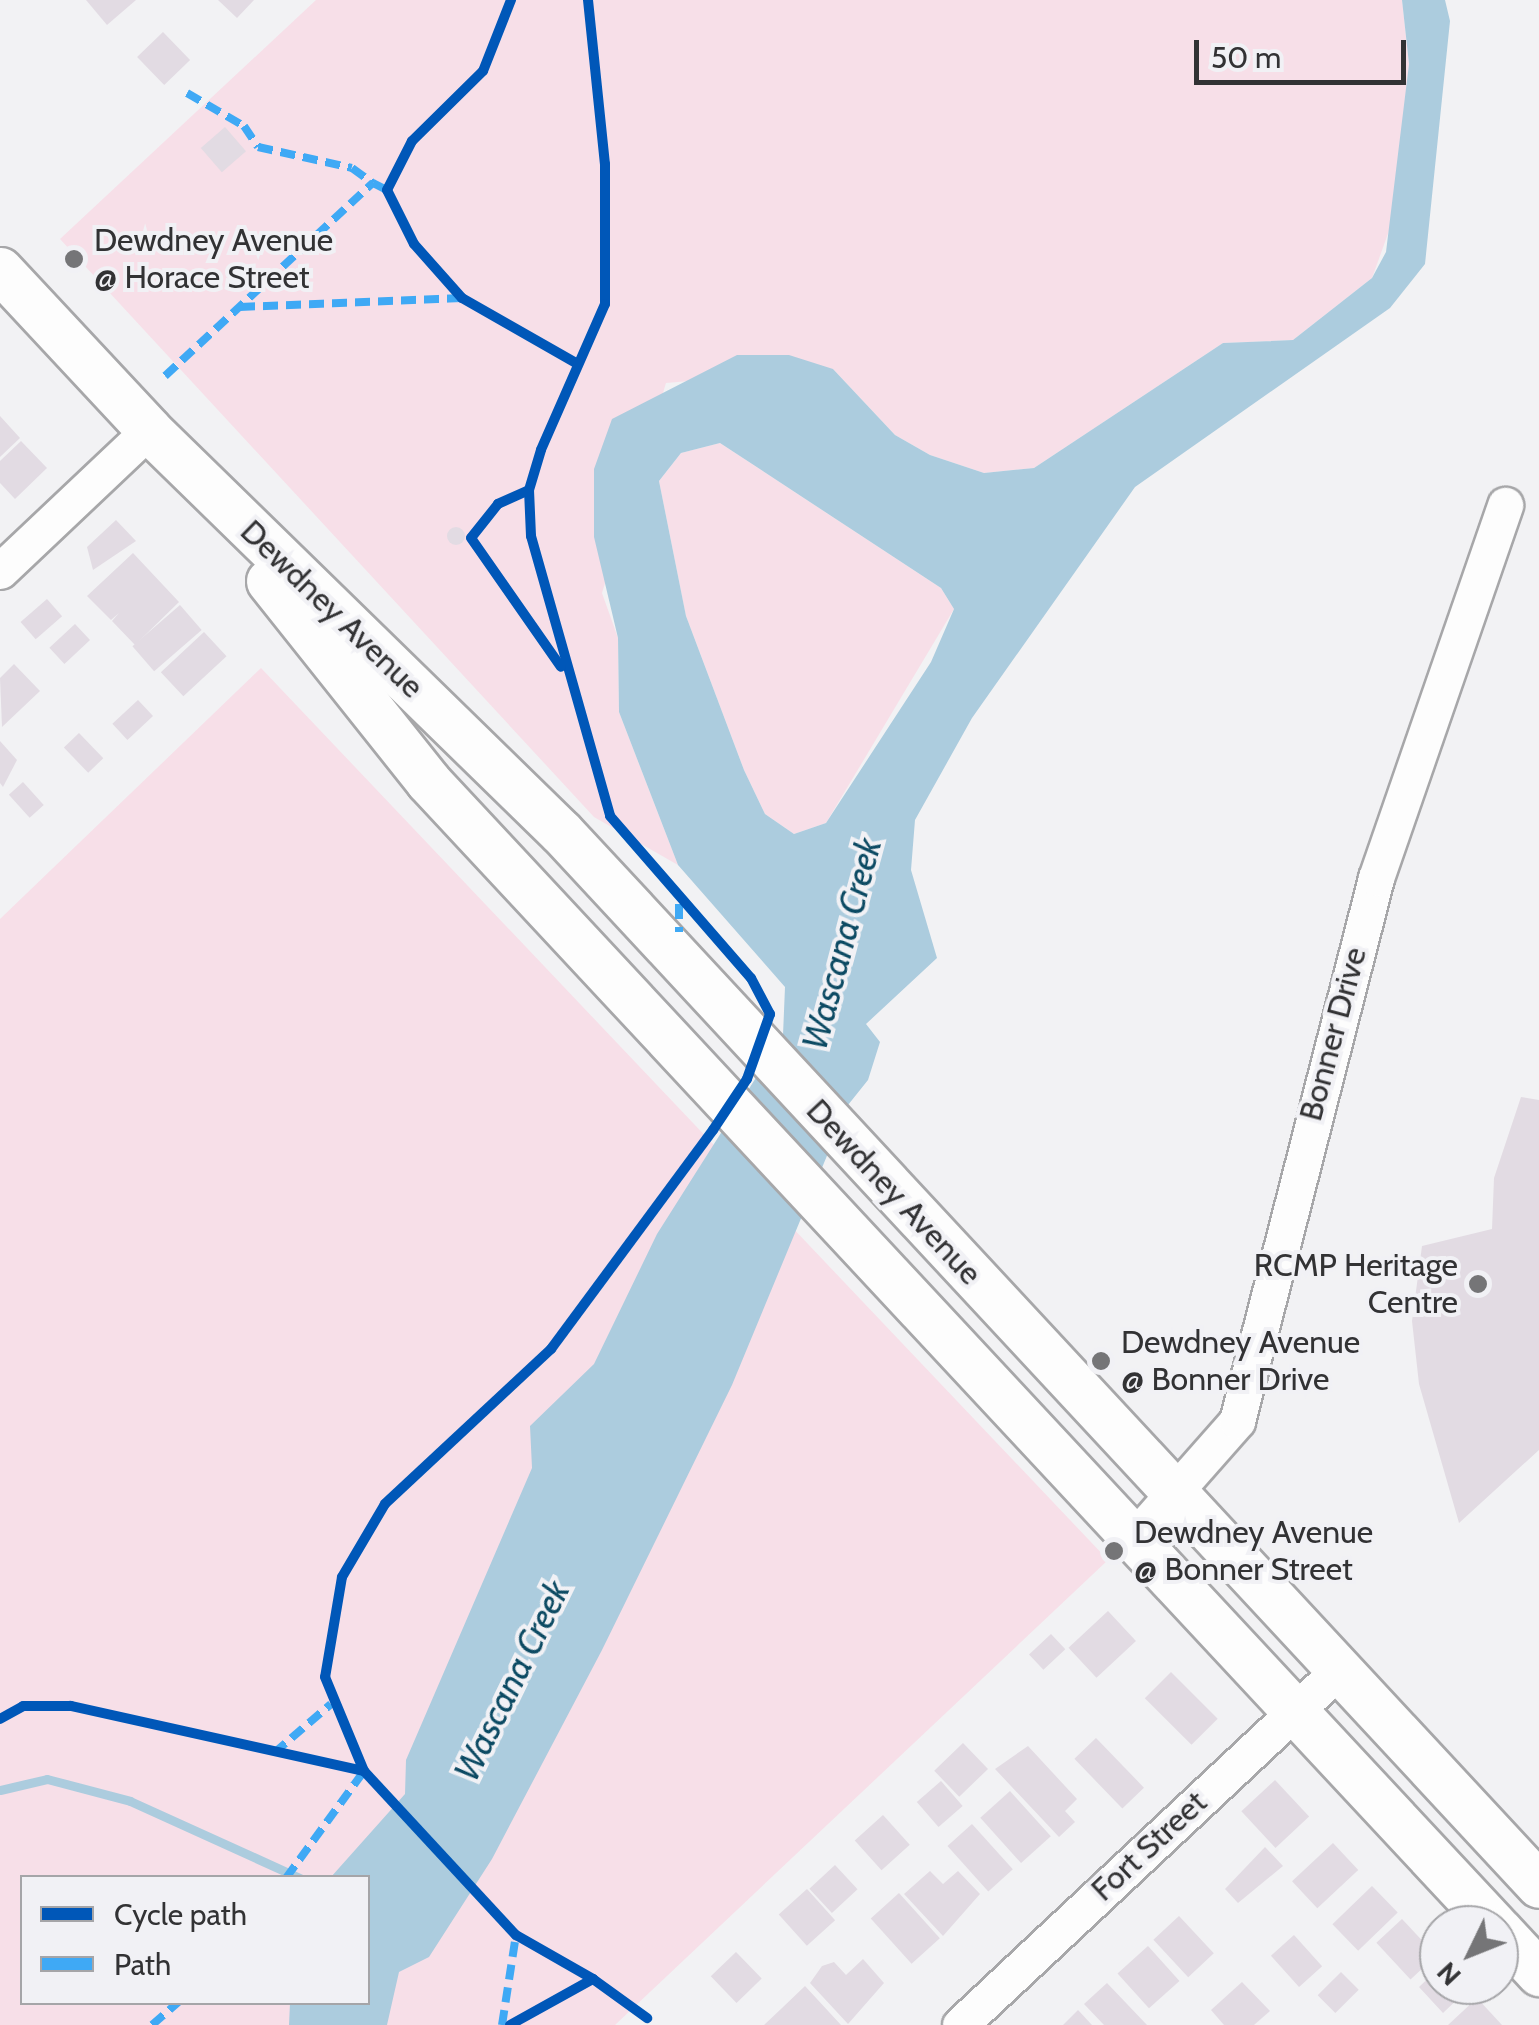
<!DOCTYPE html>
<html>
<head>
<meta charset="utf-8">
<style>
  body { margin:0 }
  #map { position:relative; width:1539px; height:2025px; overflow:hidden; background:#f2f2f4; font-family:Cabin,sans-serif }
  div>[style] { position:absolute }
  .green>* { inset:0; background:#f7dfe8 }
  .water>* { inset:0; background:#acccde }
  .stream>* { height:9px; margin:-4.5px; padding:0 4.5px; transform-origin:4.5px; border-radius:4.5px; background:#acccde }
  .building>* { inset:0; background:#e2dbe3; transform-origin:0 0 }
  .round { border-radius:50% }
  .roads { filter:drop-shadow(2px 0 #a7a7a9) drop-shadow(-2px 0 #a7a7a9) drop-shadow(0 2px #a7a7a9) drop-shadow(0 -2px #a7a7a9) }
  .minor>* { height:35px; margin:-17.5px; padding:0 17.5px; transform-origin:17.5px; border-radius:17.5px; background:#fdfdfd }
  .major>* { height:45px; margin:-22.5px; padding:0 22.5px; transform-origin:22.5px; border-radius:22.5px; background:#fdfdfd }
  .quiet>* { height:8px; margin-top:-4px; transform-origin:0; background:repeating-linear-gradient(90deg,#3fa9f5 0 15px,transparent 0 23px) }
  .cycleway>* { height:10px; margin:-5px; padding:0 5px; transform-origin:5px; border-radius:5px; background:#0057b8 }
  .dots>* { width:28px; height:28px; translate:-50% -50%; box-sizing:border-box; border:5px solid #f1f1f5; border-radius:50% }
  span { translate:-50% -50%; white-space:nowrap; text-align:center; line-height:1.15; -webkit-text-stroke:8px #f1f1f5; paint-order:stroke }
  .poi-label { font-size:32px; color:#323234 }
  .left { translate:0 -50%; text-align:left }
  .right { translate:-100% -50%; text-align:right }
  .street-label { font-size:32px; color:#323234 }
  .water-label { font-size:35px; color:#0c4a63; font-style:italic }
  .legend { position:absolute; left:20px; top:1875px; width:350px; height:130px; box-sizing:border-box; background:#f1f1f5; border:2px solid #a5a5a8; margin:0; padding:12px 18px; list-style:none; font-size:30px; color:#323234 }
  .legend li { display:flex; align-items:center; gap:20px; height:50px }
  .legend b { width:50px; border:2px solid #a5a5a8 }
  .north { position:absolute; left:1419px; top:1905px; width:100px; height:100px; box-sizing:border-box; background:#f1f1f5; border:2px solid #a5a5a8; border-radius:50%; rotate:227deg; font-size:28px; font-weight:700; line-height:40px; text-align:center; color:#323234 }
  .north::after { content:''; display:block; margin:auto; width:35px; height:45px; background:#757577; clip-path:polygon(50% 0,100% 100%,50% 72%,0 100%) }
  .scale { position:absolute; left:1194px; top:40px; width:212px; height:45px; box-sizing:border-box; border:5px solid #323234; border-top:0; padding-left:12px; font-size:30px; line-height:35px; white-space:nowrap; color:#323234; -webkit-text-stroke:8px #f1f1f5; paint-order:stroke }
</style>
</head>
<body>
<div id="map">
  <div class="green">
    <div style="clip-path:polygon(316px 0,1402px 0,1409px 64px,1394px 217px,1372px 278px,1293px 340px,1223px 343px,1034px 468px,984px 473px,930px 455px,895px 435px,833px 369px,666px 383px,602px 593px,618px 638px,619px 712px,678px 865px,594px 817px,60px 239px)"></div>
    <div style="clip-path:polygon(720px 443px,941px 588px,954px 609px,826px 823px,794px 834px,765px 814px,744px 770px,686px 616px,659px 481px,681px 453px)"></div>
    <div style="clip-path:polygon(evenodd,261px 668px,1108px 1560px,615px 2025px,0 2025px,0 919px,261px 668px,22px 1878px,368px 1878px,368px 2002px,22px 2002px,22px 1878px)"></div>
  </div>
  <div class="water">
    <div style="clip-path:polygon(evenodd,1402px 0,1445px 0,1450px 21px,1425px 264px,1390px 308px,1135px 487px,972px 718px,915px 820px,911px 870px,937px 958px,866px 1024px,880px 1042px,868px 1080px,848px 1105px,732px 1385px,602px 1650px,492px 1859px,429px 1957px,399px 1972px,387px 2025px,289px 2025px,290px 2003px,368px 2002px,368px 1878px,331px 1877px,405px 1794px,406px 1760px,532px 1468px,530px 1426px,594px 1364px,657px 1234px,783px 1035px,785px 987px,678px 865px,619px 712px,618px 638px,594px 537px,594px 469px,612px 419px,737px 355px,789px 355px,833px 369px,895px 435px,930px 455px,984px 473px,1034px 468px,1223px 343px,1293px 340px,1372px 278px,1386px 252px,1409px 64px,1402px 0,720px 443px,941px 588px,954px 609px,931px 662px,826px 823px,794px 834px,765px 814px,744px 770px,686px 616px,659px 481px,681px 453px,720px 443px)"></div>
  </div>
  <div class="stream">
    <div style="left:0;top:1790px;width:48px;rotate:-13.2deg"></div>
    <div style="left:47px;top:1779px;width:86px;rotate:14.8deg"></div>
    <div style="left:130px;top:1801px;width:187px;rotate:24.4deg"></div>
  </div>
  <div class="building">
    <div style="clip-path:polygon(86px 0,136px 0,107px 25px)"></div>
    <div style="clip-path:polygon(218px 0,254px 0,237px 18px)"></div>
    <div style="left:163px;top:32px;width:39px;height:36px;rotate:46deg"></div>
    <div style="left:225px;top:127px;width:32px;height:32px;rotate:49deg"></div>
    <div style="clip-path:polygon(0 416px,20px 438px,0 457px)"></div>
    <div style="clip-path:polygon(21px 441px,47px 468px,15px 499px,0 483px,0 461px)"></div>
    <div style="clip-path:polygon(116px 520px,136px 541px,93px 570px,87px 547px)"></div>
    <div class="round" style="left:447px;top:527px;width:18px;height:18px"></div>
    <div style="clip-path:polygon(133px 553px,179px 602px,135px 645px,112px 621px,119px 613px,111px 620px,87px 596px)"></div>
    <div style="left:47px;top:599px;width:23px;height:35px;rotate:49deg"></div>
    <div style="left:180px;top:605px;width:33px;height:63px;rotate:49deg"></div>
    <div style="left:75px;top:624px;width:22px;height:35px;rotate:47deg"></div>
    <div style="left:204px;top:632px;width:33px;height:59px;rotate:47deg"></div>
    <div style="clip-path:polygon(14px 664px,40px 691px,2px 727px,0 678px)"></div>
    <div style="left:138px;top:700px;width:22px;height:35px;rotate:47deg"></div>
    <div style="left:79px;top:733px;width:35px;height:21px;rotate:46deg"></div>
    <div style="clip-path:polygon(0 741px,17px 760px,3px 787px,0 783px)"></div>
    <div style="left:23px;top:782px;width:31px;height:19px;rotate:48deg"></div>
    <div style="clip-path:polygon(1521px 1097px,1539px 1100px,1539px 1450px,1459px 1523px,1419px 1384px,1412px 1321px,1422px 1246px,1492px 1229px,1494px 1178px)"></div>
    <div style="left:1108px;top:1611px;width:41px;height:54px;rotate:47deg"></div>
    <div style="left:1051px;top:1634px;width:21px;height:30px;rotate:47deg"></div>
    <div style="left:1171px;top:1672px;width:66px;height:37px;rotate:45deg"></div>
    <div style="left:1096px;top:1738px;width:69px;height:30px;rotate:46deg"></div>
    <div style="left:963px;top:1743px;width:36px;height:40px;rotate:46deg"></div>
    <div style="clip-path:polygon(1028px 1746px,1077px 1799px,1065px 1811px,1075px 1822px,1059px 1837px,995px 1769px)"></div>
    <div style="left:1275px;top:1780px;width:50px;height:46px;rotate:47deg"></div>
    <div style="left:941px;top:1781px;width:33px;height:32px;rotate:49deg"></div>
    <div style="left:1010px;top:1791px;width:61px;height:40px;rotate:48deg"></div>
    <div style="left:883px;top:1815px;width:40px;height:38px;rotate:48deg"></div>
    <div style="left:972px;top:1824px;width:61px;height:33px;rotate:48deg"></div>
    <div style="left:1333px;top:1843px;width:37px;height:56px;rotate:47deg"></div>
    <div style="clip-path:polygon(1265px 1847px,1283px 1866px,1238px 1903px,1225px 1889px)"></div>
    <div style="left:835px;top:1865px;width:33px;height:35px;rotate:47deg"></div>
    <div style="clip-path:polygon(930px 1871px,943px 1884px,958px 1871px,980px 1894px,943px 1936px,904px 1894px)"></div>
    <div style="left:1372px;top:1886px;width:37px;height:55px;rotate:46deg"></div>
    <div style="left:807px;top:1889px;width:42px;height:38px;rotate:48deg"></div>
    <div style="left:899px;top:1893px;width:61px;height:38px;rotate:48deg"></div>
    <div style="left:1179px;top:1916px;width:51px;height:35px;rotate:47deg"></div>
    <div style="left:1402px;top:1919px;width:50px;height:35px;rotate:47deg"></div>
    <div style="left:1294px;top:1935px;width:42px;height:31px;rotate:48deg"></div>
    <div style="left:1148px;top:1946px;width:47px;height:41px;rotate:48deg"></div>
    <div style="left:736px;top:1952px;width:37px;height:35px;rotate:46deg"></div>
    <div style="clip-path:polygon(863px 1959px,884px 1983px,848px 2024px,810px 1983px,822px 1966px,834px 1962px,846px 1975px)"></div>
    <div style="clip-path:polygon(1439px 1968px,1439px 1985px,1467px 1990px,1443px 2013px,1419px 1987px)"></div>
    <div style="left:1341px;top:1972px;width:25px;height:33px;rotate:45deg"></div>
    <div style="clip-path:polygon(1242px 1982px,1270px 2011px,1254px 2025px,1224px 2025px,1211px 2010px)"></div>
    <div style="clip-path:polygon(1107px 1983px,1147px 2025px,1104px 2025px,1084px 2004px)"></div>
    <div style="clip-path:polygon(805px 1986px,841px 2025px,764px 2025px,782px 2008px)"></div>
    <div style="clip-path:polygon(1477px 1998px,1502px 2025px,1448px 2025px)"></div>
    <div style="clip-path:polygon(1078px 2010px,1092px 2025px,1063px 2025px)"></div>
  </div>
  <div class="roads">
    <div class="minor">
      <div style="left:0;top:571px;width:205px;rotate:-43.4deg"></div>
      <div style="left:1134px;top:1538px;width:156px;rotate:-48.6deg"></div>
      <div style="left:1237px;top:1421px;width:561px;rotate:-75.64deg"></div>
      <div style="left:1376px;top:878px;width:395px;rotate:-70.9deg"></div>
      <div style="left:960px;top:2025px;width:521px;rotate:-43.13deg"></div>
    </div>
    <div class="major">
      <div style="left:0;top:270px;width:219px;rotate:47deg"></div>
      <div style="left:149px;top:430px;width:576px;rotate:44.3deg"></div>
      <div style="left:561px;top:832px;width:1437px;rotate:47.11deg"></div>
      <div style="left:269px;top:581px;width:256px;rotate:51.5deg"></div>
      <div style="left:428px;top:781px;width:1564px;rotate:47.02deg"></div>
      <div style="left:1499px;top:1930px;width:59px;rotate:47.1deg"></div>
    </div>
  </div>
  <div class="quiet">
    <div style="left:187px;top:93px;width:66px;rotate:30.1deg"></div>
    <div style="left:244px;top:126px;width:25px;rotate:56deg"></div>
    <div style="left:258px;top:147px;width:96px;rotate:12.6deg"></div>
    <div style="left:352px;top:168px;width:26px;rotate:36deg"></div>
    <div style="left:240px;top:307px;width:222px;rotate:-2.3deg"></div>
    <div style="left:165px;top:376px;width:284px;rotate:-42.9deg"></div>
    <div style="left:373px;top:183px;width:16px;rotate:27deg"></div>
    <div style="left:679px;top:904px;width:28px;rotate:90deg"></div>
    <div style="left:274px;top:1753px;width:75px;rotate:-40.7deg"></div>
    <div style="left:286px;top:1878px;width:132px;rotate:-53.9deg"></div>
    <div style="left:152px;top:2025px;width:35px;rotate:-41deg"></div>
    <div style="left:502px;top:2025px;width:91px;rotate:-81.2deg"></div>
  </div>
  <div class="cycleway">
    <div style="left:511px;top:0;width:76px;rotate:111.5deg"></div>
    <div style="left:483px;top:71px;width:100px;rotate:135.4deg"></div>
    <div style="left:412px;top:141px;width:55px;rotate:117deg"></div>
    <div style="left:387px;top:190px;width:60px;rotate:63.4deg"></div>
    <div style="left:414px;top:244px;width:72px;rotate:48.4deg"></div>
    <div style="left:462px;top:298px;width:131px;rotate:29.7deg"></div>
    <div style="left:588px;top:0;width:165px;rotate:84.1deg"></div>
    <div style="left:605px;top:164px;width:140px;rotate:90deg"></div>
    <div style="left:605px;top:304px;width:159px;rotate:113.7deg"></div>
    <div style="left:541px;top:450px;width:42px;rotate:106.7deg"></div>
    <div style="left:529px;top:490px;width:46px;rotate:87.5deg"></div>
    <div style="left:531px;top:536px;width:291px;rotate:74.2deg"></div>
    <div style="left:610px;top:816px;width:215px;rotate:49deg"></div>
    <div style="left:751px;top:978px;width:41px;rotate:62.2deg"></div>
    <div style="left:770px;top:1014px;width:69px;rotate:109.5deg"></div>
    <div style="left:747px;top:1079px;width:61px;rotate:123.7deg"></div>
    <div style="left:713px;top:1130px;width:272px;rotate:126.5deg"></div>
    <div style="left:551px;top:1349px;width:227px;rotate:137deg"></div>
    <div style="left:385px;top:1504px;width:85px;rotate:120.5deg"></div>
    <div style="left:342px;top:1577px;width:101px;rotate:99.6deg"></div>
    <div style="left:325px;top:1677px;width:102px;rotate:67.5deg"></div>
    <div style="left:364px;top:1771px;width:224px;rotate:47.2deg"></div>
    <div style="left:516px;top:1935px;width:89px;rotate:29.7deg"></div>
    <div style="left:529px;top:490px;width:34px;rotate:156deg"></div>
    <div style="left:498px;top:504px;width:43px;rotate:128.5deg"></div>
    <div style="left:471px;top:538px;width:157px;rotate:55.1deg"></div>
    <div style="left:0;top:1719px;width:26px;rotate:-29deg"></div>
    <div style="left:23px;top:1706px;width:48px"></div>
    <div style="left:71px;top:1706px;width:300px;rotate:12.5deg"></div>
    <div style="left:510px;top:2025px;width:95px;rotate:-29deg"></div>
    <div style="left:593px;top:1979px;width:67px;rotate:35.8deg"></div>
  </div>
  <div class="dots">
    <div style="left:74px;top:259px;background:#757577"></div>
    <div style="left:1478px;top:1284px;background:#757577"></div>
    <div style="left:1101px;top:1361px;background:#757577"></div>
    <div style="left:1114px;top:1551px;background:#757577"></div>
  </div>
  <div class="poi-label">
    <span class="left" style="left:94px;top:259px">Dewdney Avenue<br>@ Horace Street</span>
    <span class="right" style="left:1458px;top:1284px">RCMP Heritage<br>Centre</span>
    <span class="left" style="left:1121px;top:1361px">Dewdney Avenue<br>@ Bonner Drive</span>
    <span class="left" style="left:1134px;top:1551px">Dewdney Avenue<br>@ Bonner Street</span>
  </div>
  <div class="street-label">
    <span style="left:332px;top:609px;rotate:44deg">Dewdney Avenue</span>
    <span style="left:1333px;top:1034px;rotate:-75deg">Bonner Drive</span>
    <span style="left:894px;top:1192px;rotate:47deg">Dewdney Avenue</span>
    <span style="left:1149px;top:1846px;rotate:-43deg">Fort Street</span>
  </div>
  <div class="water-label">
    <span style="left:842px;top:944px;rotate:-75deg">Wascana Creek</span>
    <span style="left:512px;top:1681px;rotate:-64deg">Wascana Creek</span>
  </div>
  <ul class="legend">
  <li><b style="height:12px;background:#0057b8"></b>Cycle path</li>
  <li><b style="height:12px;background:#3fa9f5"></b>Path</li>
  </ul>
  <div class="north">N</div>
  <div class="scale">50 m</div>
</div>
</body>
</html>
